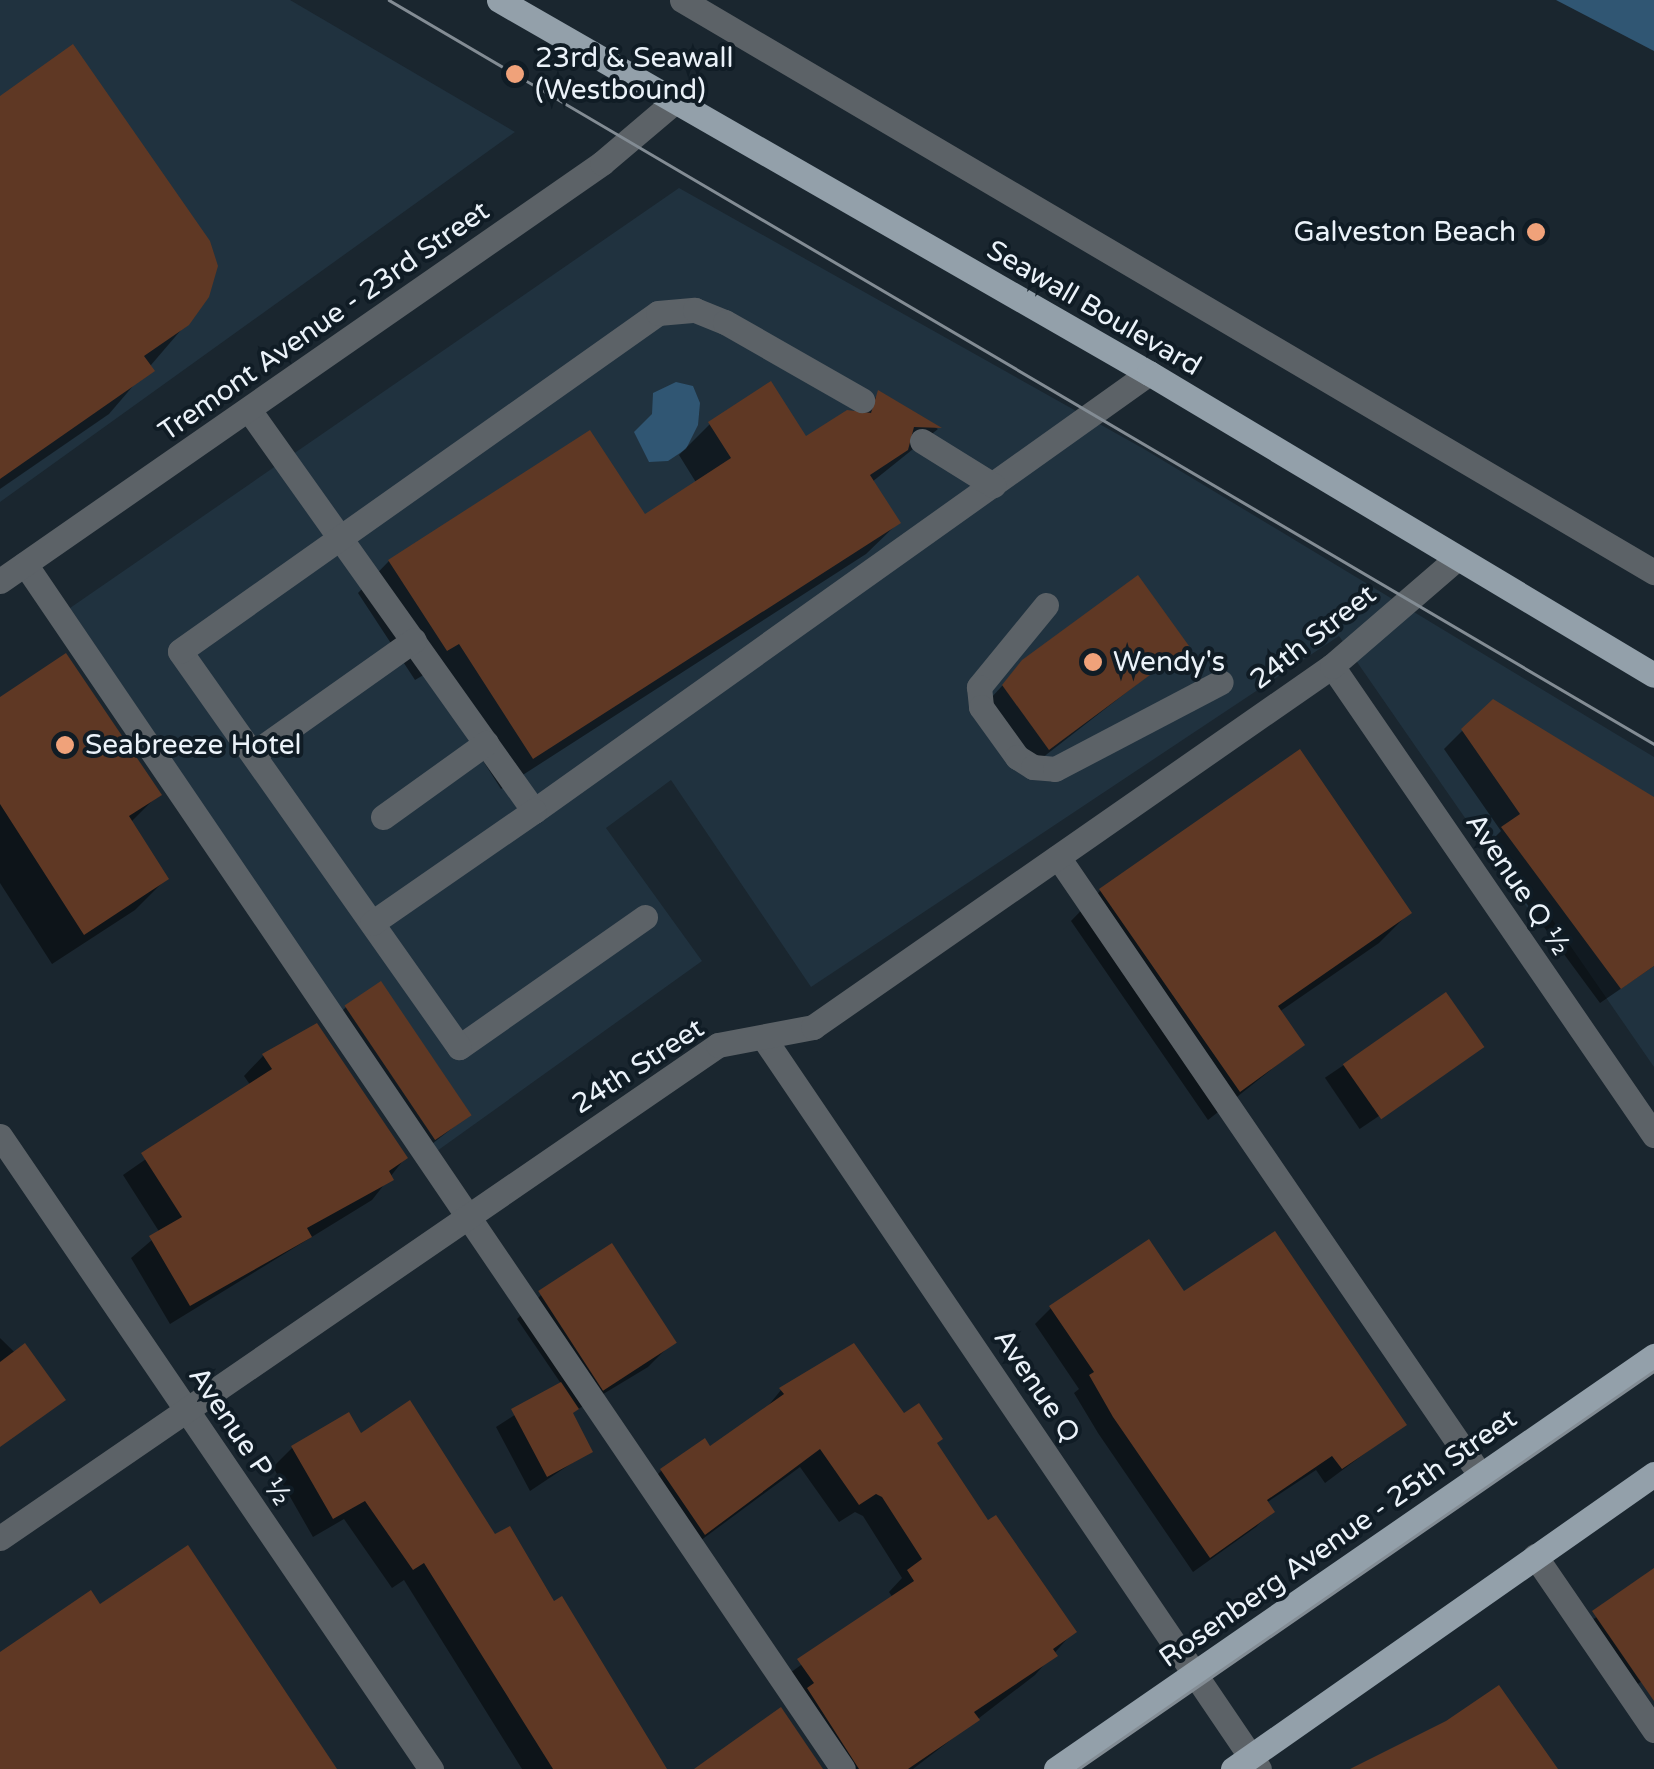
<!DOCTYPE html>
<html>
<head>
<meta charset="utf-8">
<style>
  body { margin:0 }
  #map { position:relative; width:1654px; height:1769px; overflow:hidden; background:#1a262f; font-family:"Varela Round",sans-serif }
  div>[style] { position:absolute }
  .built>* { inset:0; background:#20323f }
  .water>* { inset:0; background:#305673 }
  .shadow>* { inset:0; background:#0007; transform-origin:0 0 }
  .building>* { inset:0; background:#5f3824; transform-origin:0 0 }
  .service>* { height:25px; margin:-12.5px; padding:0 12.5px; transform-origin:12.5px; border-radius:12.5px; background:#5c6267 }
  .pedestrian>* { height:25px; margin:-12.5px; padding:0 12.5px; transform-origin:12.5px; border-radius:12.5px; background:#5c6267 }
  .minor>* { height:25px; margin:-12.5px; padding:0 12.5px; transform-origin:12.5px; border-radius:12.5px; background:#5c6267 }
  .tertiary>* { height:25px; margin:-12.5px; padding:0 12.5px; transform-origin:12.5px; border-radius:12.5px; background:#5c6267 }
  .primary>* { height:25px; margin:-12.5px; padding:0 12.5px; transform-origin:12.5px; border-radius:12.5px; background:#93a0aa }
  .tram>* { height:2.5px; margin:-1.25px; padding:0 1.25px; transform-origin:1.25px; border-radius:1.25px; background:#838c94 }
  .dots>* { width:28px; height:28px; translate:-50% -50%; box-sizing:border-box; border:5px solid #101c25; border-radius:50% }
  span { translate:-50% -50%; white-space:nowrap; text-align:center; line-height:1.15; -webkit-text-stroke:8px #101c25; paint-order:stroke }
  .poi-label { font-size:28px; color:#ebf2f9 }
  .left { translate:0 -50%; text-align:left }
  .right { translate:-100% -50%; text-align:right }
  .street-label { font-size:28px; color:#ebf2f9 }
</style>
</head>
<body>
<div id="map">
  <div class="built">
    <div style="clip-path:polygon(0 0,290px 0,515px 132px,0 502px)"></div>
    <div style="clip-path:polygon(679px 188px,1144px 449px,1654px 757px,1654px 1067px,1547px 912px,1535px 919px,1339px 636px,811px 987px,671px 780px,606px 828px,702px 961px,437px 1151px,70px 608px)"></div>
  </div>
  <div class="water">
    <div style="clip-path:polygon(1556px 0,1654px 0,1654px 51px)"></div>
    <div style="clip-path:polygon(676px 382px,693px 386px,700px 403px,698px 425px,686px 449px,668px 461px,649px 462px,634px 432px,652px 414px,653px 393px)"></div>
  </div>
  <div class="shadow">
    <div style="clip-path:polygon(0 99px,187px 323px,109px 414px,0 489px)"></div>
    <div style="clip-path:polygon(879px 394px,938px 429px,872px 482px,898px 523px,866px 554px,501px 789px,427px 673px,415px 680px,358px 593px,389px 561px,644px 518px,697px 484px,679px 455px,710px 424px,805px 440px,858px 414px)"></div>
    <div style="clip-path:polygon(1186px 646px,1024px 772px,980px 710px,1024px 662px)"></div>
    <div style="clip-path:polygon(0 700px,159px 794px,131px 822px,166px 879px,135px 910px,52px 964px,0 883px)"></div>
    <div style="clip-path:polygon(1462px 731px,1654px 800px,1654px 966px,1600px 1003px,1485px 847px,1501px 831px,1444px 749px)"></div>
    <div style="clip-path:polygon(1101px 890px,1409px 913px,1379px 943px,1279px 1012px,1302px 1045px,1208px 1120px,1071px 921px)"></div>
    <div style="left:1446px;top:996px;width:62px;height:146px;rotate:56deg"></div>
    <div style="clip-path:polygon(346px 1007px,468px 1116px,419px 1154px,330px 1023px)"></div>
    <div style="clip-path:polygon(316px 1026px,405px 1158px,372px 1200px,170px 1324px,131px 1258px,160px 1233px,123px 1175px,251px 1086px,244px 1076px,263px 1056px)"></div>
    <div style="clip-path:polygon(1183px 1294px,1403px 1425px,1325px 1483px,1316px 1470px,1266px 1503px,1272px 1511px,1256px 1527px,1193px 1572px,1098px 1433px,1074px 1393px,1079px 1389px,1035px 1324px,1051px 1308px)"></div>
    <div style="clip-path:polygon(541px 1295px,672px 1343px,648px 1367px,570px 1414px,590px 1451px,530px 1491px,496px 1427px,562px 1385px,517px 1319px)"></div>
    <div style="clip-path:polygon(0 1338px,63px 1400px,0 1445px)"></div>
    <div style="clip-path:polygon(781px 1390px,903px 1417px,935px 1444px,987px 1523px,1074px 1631px,1035px 1675px,913px 1769px,830px 1769px,779px 1681px,893px 1598px,889px 1592px,902px 1578px,863px 1516px,855px 1512px,839px 1522px,800px 1467px,685px 1552px,642px 1490px,662px 1470px,709px 1449px,763px 1412px)"></div>
    <div style="clip-path:polygon(360px 1436px,494px 1538px,553px 1605px,664px 1769px,522px 1769px,404px 1580px,392px 1588px,344px 1519px,313px 1537px,273px 1467px,292px 1448px)"></div>
    <div style="clip-path:polygon(1654px 1580px,1654px 1673px,1623px 1694px,1578px 1629px)"></div>
  </div>
  <div class="building">
    <div style="clip-path:polygon(73px 44px,210px 241px,218px 266px,209px 297px,189px 325px,144px 356px,155px 371px,0 479px,0 96px)"></div>
    <div style="clip-path:polygon(771px 381px,806px 436px,847px 410px,871px 413px,878px 390px,942px 428px,914px 427px,908px 450px,870px 475px,901px 523px,533px 759px,459px 644px,447px 651px,388px 560px,590px 430px,645px 514px,731px 458px,708px 422px)"></div>
    <div style="clip-path:polygon(1138px 575px,1189px 646px,1049px 750px,1002px 685px,1022px 660px)"></div>
    <div style="clip-path:polygon(66px 653px,162px 795px,129px 816px,169px 879px,84px 935px,0 804px,0 697px)"></div>
    <div style="clip-path:polygon(1493px 699px,1654px 797px,1654px 966px,1621px 989px,1501px 827px,1520px 814px,1461px 729px)"></div>
    <div style="clip-path:polygon(1300px 749px,1412px 913px,1278px 1006px,1305px 1045px,1240px 1092px,1099px 889px)"></div>
    <div style="left:381px;top:981px;width:162px;height:44px;rotate:56deg"></div>
    <div style="left:1446px;top:992px;width:67px;height:126px;rotate:55deg"></div>
    <div style="clip-path:polygon(317px 1023px,408px 1158px,389px 1171px,394px 1180px,307px 1228px,312px 1237px,190px 1306px,149px 1236px,182px 1217px,141px 1153px,272px 1069px,262px 1054px)"></div>
    <div style="clip-path:polygon(1275px 1231px,1407px 1425px,1342px 1469px,1332px 1456px,1267px 1500px,1275px 1512px,1210px 1558px,1113px 1417px,1089px 1375px,1094px 1372px,1049px 1306px,1149px 1239px,1184px 1291px)"></div>
    <div style="left:612px;top:1243px;width:119px;height:88px;rotate:57deg"></div>
    <div style="clip-path:polygon(25px 1343px,66px 1400px,0 1447px,0 1362px)"></div>
    <div style="clip-path:polygon(854px 1343px,904px 1413px,919px 1403px,943px 1439px,937px 1443px,988px 1520px,996px 1515px,1077px 1632px,1053px 1649px,1058px 1656px,974px 1712px,980px 1720px,908px 1769px,859px 1769px,807px 1688px,814px 1683px,797px 1659px,914px 1581px,907px 1570px,922px 1559px,882px 1497px,876px 1494px,859px 1505px,820px 1449px,705px 1535px,660px 1469px,705px 1438px,710px 1446px,784px 1394px,779px 1388px)"></div>
    <div style="clip-path:polygon(561px 1382px,579px 1409px,573px 1413px,593px 1452px,547px 1477px,511px 1409px)"></div>
    <div style="clip-path:polygon(410px 1400px,495px 1534px,510px 1526px,554px 1601px,562px 1596px,667px 1769px,553px 1769px,424px 1563px,413px 1570px,365px 1501px,333px 1519px,291px 1446px,349px 1412px,361px 1433px)"></div>
    <div style="clip-path:polygon(188px 1545px,337px 1769px,0 1769px,0 1652px,91px 1590px,100px 1604px)"></div>
    <div style="clip-path:polygon(1654px 1568px,1654px 1701px,1592px 1611px)"></div>
    <div style="clip-path:polygon(1499px 1685px,1558px 1769px,1350px 1769px,1446px 1721px)"></div>
    <div style="clip-path:polygon(781px 1707px,823px 1769px,694px 1769px)"></div>
  </div>
  <div class="service">
    <div style="left:249px;top:410px;width:492px;rotate:54.6deg"></div>
    <div style="left:534px;top:811px;width:755px;rotate:-35.46deg"></div>
    <div style="left:922px;top:441px;width:84px;rotate:31.8deg"></div>
    <div style="left:25px;top:564px;width:1456px;rotate:55.83deg"></div>
    <div style="left:1046px;top:605px;width:106px;rotate:129.3deg"></div>
    <div style="left:979px;top:687px;width:20px;rotate:84deg"></div>
    <div style="left:981px;top:707px;width:62px;rotate:54.2deg"></div>
    <div style="left:1017px;top:757px;width:19px;rotate:32deg"></div>
    <div style="left:1033px;top:767px;width:22px;rotate:5deg"></div>
    <div style="left:1055px;top:769px;width:187px;rotate:-27.7deg"></div>
    <div style="left:253px;top:754px;width:197px;rotate:-35.3deg"></div>
    <div style="left:383px;top:817px;width:127px;rotate:-35.7deg"></div>
    <div style="left:1058px;top:857px;width:750px;rotate:55.65deg"></div>
    <div style="left:645px;top:917px;width:227px;rotate:145deg"></div>
    <div style="left:459px;top:1047px;width:484px;rotate:-125.2deg"></div>
    <div style="left:180px;top:651px;width:585px;rotate:-35.26deg"></div>
    <div style="left:658px;top:313px;width:37px;rotate:-5deg"></div>
    <div style="left:695px;top:310px;width:32px;rotate:22deg"></div>
    <div style="left:725px;top:322px;width:158px;rotate:29.7deg"></div>
    <div style="left:372px;top:923px;width:197px;rotate:-34.7deg"></div>
    <div style="left:1535px;top:1556px;width:211px;rotate:55.6deg"></div>
  </div>
  <div class="pedestrian">
    <div style="left:682px;top:0;width:1128px;rotate:30.48deg"></div>
  </div>
  <div class="minor">
    <div style="left:1332px;top:666px;width:569px;rotate:55.53deg"></div>
    <div style="left:763px;top:1037px;width:884px;rotate:55.88deg"></div>
    <div style="left:0;top:1136px;width:766px;rotate:55.75deg"></div>
    <div style="left:0;top:1538px;width:871px;rotate:-34.47deg"></div>
    <div style="left:718px;top:1045px;width:97px;rotate:-10.7deg"></div>
    <div style="left:813px;top:1027px;width:632px;rotate:-34.82deg"></div>
    <div style="left:1332px;top:666px;width:165px;rotate:-40.8deg"></div>
  </div>
  <div class="tertiary">
    <div style="left:0;top:581px;width:733px;rotate:-34.77deg"></div>
    <div style="left:602px;top:163px;width:96px;rotate:-40.3deg"></div>
  </div>
  <div class="primary">
    <div style="left:499px;top:0;width:749px;rotate:29.85deg"></div>
    <div style="left:1149px;top:373px;width:588px;rotate:30.88deg"></div>
    <div style="left:1056px;top:1769px;width:727px;rotate:-34.63deg"></div>
    <div style="left:1233px;top:1769px;width:514px;rotate:-35.02deg"></div>
  </div>
  <div class="tram">
    <div style="left:389px;top:0;width:1468px;rotate:30.46deg"></div>
    <div style="left:1078px;top:1769px;width:700px;rotate:-34.64deg"></div>
  </div>
  <div class="dots">
    <div style="left:515px;top:74px;background:#f0a27a"></div>
    <div style="left:1536px;top:232px;background:#f0a27a"></div>
    <div style="left:1093px;top:662px;background:#f0a27a"></div>
    <div style="left:65px;top:745px;background:#f0a27a"></div>
  </div>
  <div class="poi-label">
    <span class="left" style="left:535px;top:74px">23rd &amp; Seawall<br>(Westbound)</span>
    <span class="right" style="left:1516px;top:232px">Galveston Beach</span>
    <span class="left" style="left:1113px;top:662px">Wendy's</span>
    <span class="left" style="left:85px;top:745px">Seabreeze Hotel</span>
  </div>
  <div class="street-label">
    <span style="left:1094px;top:308px;rotate:30deg">Seawall Boulevard</span>
    <span style="left:324px;top:321px;rotate:-35deg">Tremont Avenue - 23rd Street</span>
    <span style="left:1313px;top:637px;rotate:-38deg">24th Street</span>
    <span style="left:1518px;top:884px;rotate:56deg">Avenue Q ½</span>
    <span style="left:638px;top:1066px;rotate:-33deg">24th Street</span>
    <span style="left:1037px;top:1386px;rotate:56deg">Avenue Q</span>
    <span style="left:240px;top:1436px;rotate:56deg">Avenue P ½</span>
    <span style="left:1338px;top:1538px;rotate:-35deg">Rosenberg Avenue - 25th Street</span>
  </div>
</div>
</body>
</html>
